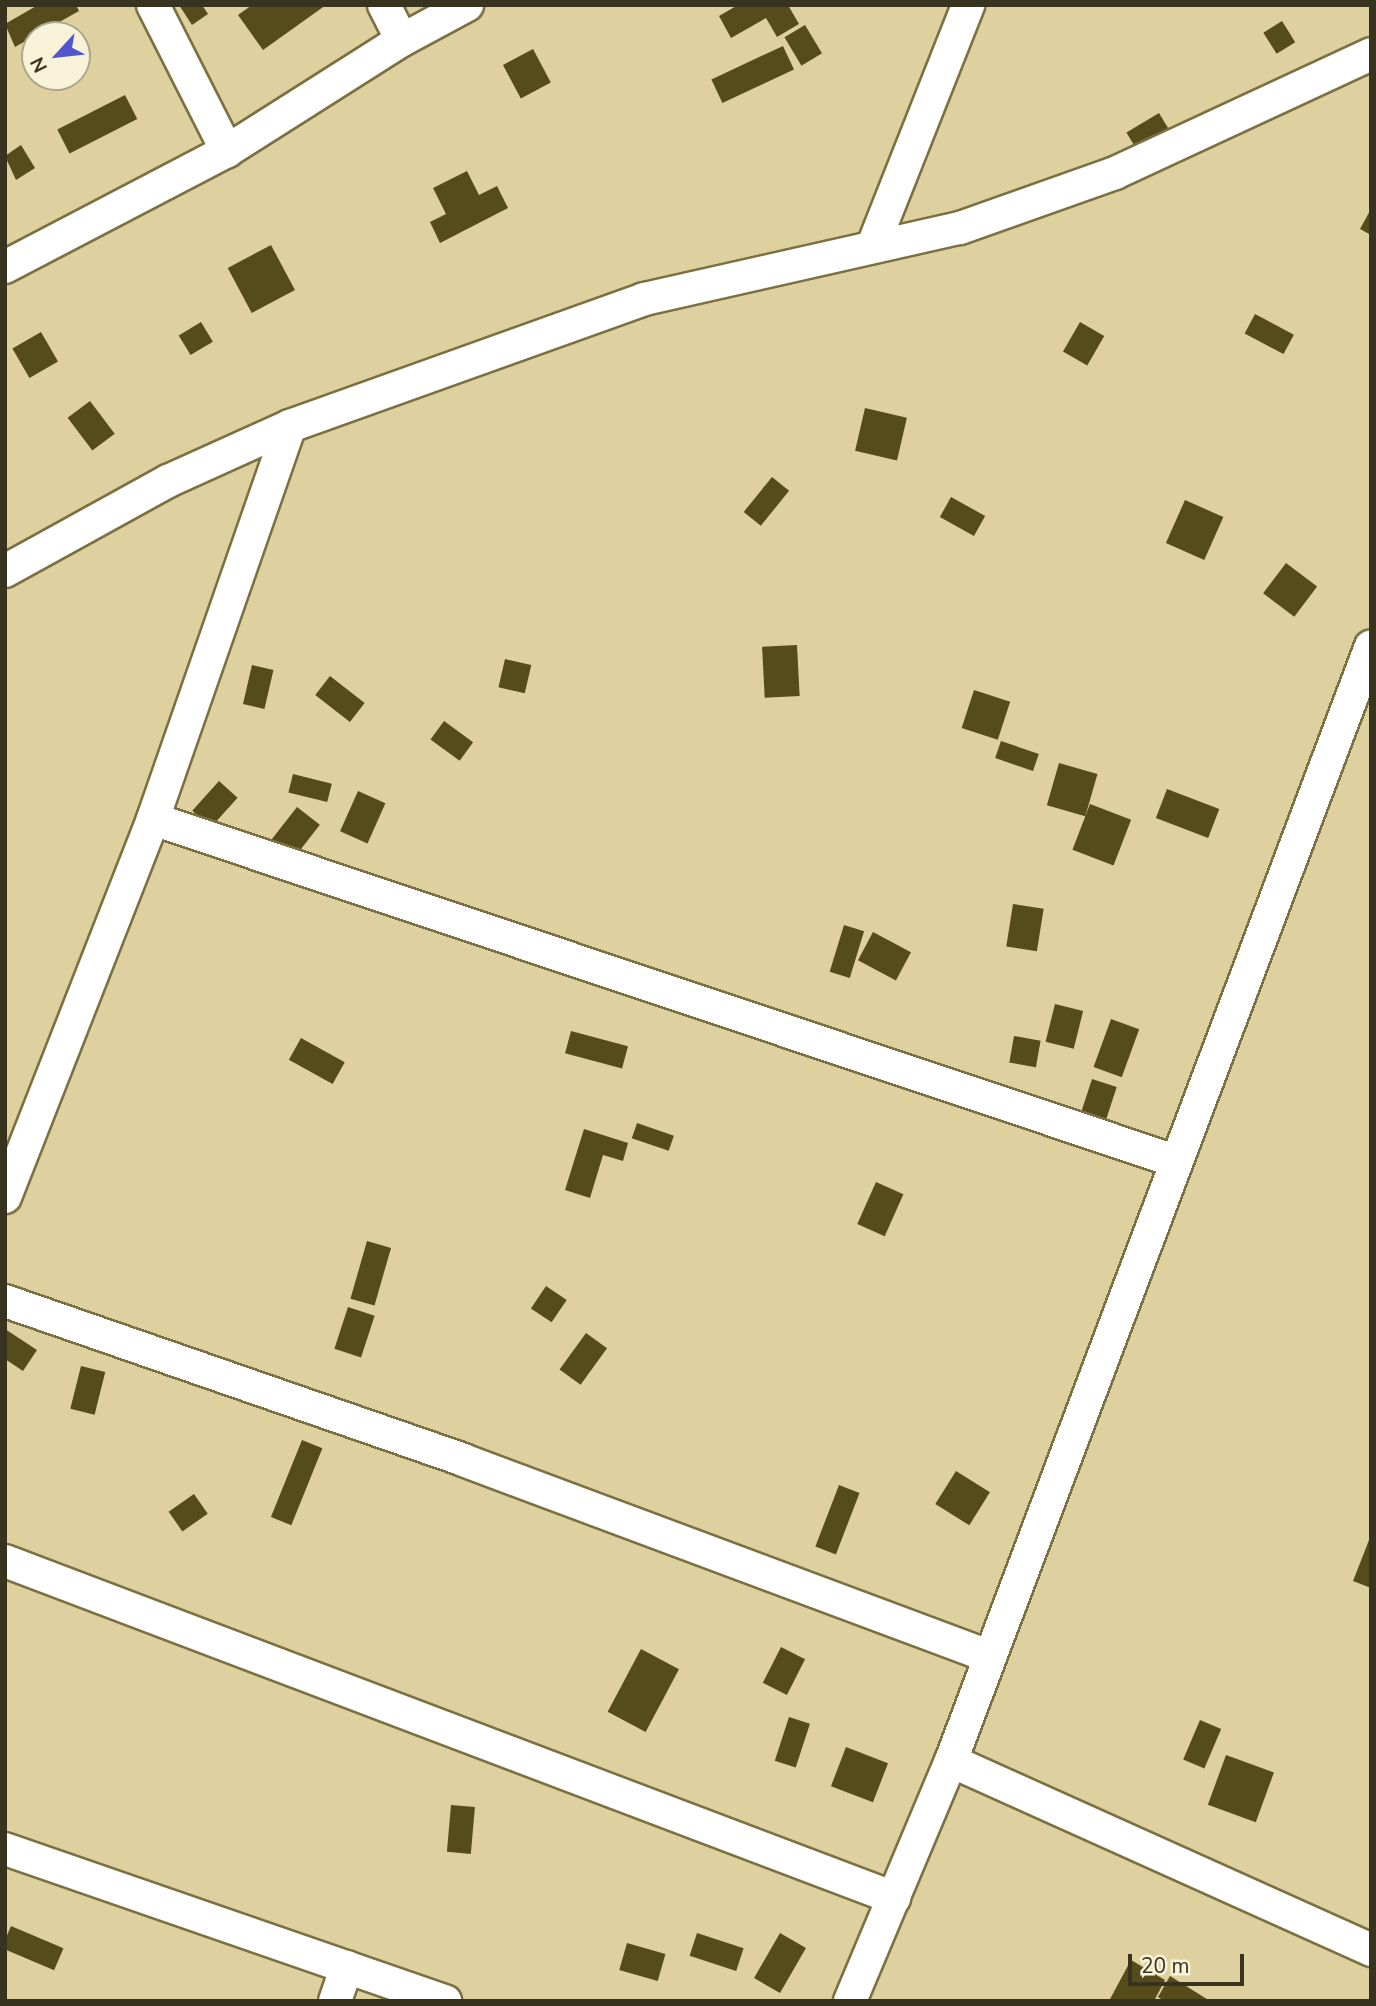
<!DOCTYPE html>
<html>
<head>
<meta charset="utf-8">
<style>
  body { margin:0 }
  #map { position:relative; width:1376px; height:2006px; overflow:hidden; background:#ded19f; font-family:"Nunito Sans",sans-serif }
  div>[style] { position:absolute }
  .building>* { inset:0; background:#564b1b; transform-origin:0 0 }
  .roads { filter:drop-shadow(2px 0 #7b7041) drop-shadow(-2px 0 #7b7041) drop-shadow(0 2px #7b7041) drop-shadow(0 -2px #7b7041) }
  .minor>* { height:32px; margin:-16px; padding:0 16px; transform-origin:16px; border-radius:16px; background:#fff }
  span { translate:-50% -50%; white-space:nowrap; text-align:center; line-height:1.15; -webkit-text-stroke:7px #f8f2d9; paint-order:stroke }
  .frame { position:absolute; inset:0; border:7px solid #38331f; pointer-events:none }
  .north { position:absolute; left:21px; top:21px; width:70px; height:70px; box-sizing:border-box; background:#f8f2d9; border:2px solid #aba68f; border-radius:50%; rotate:243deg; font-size:19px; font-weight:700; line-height:28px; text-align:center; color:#38331f }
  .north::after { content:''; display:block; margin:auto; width:24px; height:32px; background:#5156cd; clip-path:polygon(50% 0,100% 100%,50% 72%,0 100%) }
  .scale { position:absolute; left:1128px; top:1954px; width:116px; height:32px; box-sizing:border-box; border:4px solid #38331f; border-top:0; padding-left:9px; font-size:21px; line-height:24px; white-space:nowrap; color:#38331f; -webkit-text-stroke:5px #f8f2d9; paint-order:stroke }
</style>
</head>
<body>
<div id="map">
  <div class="building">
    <div style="clip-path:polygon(38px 5px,76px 5px,79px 11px,15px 47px,5px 24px)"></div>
    <div style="clip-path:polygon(179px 5px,202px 5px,208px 14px,192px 25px)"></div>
    <div style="clip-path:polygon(252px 5px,326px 5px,263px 50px,238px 15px)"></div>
    <div style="clip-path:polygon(738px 5px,788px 5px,799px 24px,777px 37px,766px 18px,731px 38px,719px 16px)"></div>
    <div style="left:1282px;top:21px;width:25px;height:22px;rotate:58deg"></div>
    <div style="left:805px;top:25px;width:33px;height:24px;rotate:59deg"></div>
    <div style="left:783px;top:46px;width:26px;height:79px;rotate:65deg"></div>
    <div style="left:533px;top:49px;width:38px;height:34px;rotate:62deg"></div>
    <div style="left:125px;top:95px;width:27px;height:76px;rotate:63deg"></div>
    <div style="left:1159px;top:113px;width:23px;height:38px;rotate:59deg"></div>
    <div style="clip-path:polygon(21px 145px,35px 168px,16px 180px,5px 156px)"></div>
    <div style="clip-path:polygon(467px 171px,479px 195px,497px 186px,508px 208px,440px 243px,430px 222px,446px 214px,433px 188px)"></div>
    <div style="clip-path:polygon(1371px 209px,1371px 235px,1360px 229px)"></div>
    <div style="left:271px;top:245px;width:51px;height:49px;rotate:62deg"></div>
    <div style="left:1255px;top:314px;width:44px;height:22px;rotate:28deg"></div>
    <div style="left:201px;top:322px;width:23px;height:26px;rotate:59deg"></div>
    <div style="left:1080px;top:322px;width:28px;height:34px;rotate:30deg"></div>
    <div style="left:41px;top:332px;width:34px;height:33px;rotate:60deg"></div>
    <div style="left:90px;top:401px;width:41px;height:28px;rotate:53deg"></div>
    <div style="left:865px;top:408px;width:43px;height:44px;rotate:13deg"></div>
    <div style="left:772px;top:477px;width:22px;height:45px;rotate:39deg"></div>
    <div style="left:951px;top:497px;width:39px;height:23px;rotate:29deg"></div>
    <div style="left:1185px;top:500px;width:42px;height:47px;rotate:24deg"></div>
    <div style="left:1286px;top:563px;width:39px;height:38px;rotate:37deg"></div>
    <div style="left:797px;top:645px;width:51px;height:35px;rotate:87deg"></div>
    <div style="left:505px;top:659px;width:27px;height:29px;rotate:13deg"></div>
    <div style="left:252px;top:665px;width:22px;height:40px;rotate:13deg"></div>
    <div style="left:330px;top:676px;width:44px;height:24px;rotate:38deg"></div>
    <div style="left:974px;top:690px;width:38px;height:40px;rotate:18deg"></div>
    <div style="left:444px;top:721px;width:36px;height:23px;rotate:36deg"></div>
    <div style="left:1001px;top:741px;width:40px;height:18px;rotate:19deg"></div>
    <div style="left:1059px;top:763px;width:40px;height:44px;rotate:16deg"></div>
    <div style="left:293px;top:774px;width:40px;height:19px;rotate:14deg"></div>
    <div style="left:219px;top:781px;width:25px;height:40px;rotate:42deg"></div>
    <div style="left:1167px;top:789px;width:56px;height:31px;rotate:21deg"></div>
    <div style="left:358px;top:791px;width:30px;height:44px;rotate:24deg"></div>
    <div style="left:1090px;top:804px;width:44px;height:49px;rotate:21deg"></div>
    <div style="left:297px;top:807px;width:29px;height:42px;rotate:38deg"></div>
    <div style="left:1013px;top:904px;width:31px;height:43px;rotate:9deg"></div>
    <div style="left:844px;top:925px;width:21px;height:49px;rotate:17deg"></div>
    <div style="left:873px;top:932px;width:43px;height:32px;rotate:28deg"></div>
    <div style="left:1055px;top:1004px;width:29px;height:39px;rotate:14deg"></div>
    <div style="left:1111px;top:1019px;width:30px;height:51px;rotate:20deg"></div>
    <div style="left:571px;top:1031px;width:59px;height:23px;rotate:15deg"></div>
    <div style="left:1014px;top:1036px;width:27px;height:27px;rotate:10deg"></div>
    <div style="left:301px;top:1038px;width:50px;height:25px;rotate:29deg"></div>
    <div style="left:1092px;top:1079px;width:26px;height:34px;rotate:18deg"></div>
    <div style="left:637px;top:1123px;width:39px;height:16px;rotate:19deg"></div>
    <div style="clip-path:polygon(584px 1129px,628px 1143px,623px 1161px,603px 1155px,590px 1198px,565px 1190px)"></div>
    <div style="left:876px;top:1182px;width:30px;height:46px;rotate:24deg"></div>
    <div style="left:367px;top:1241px;width:25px;height:60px;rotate:16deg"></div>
    <div style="left:546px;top:1286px;width:25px;height:27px;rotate:34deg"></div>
    <div style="left:348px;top:1307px;width:28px;height:44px;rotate:18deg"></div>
    <div style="clip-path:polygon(5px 1329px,37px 1350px,23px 1371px,5px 1359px)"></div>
    <div style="left:586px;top:1333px;width:26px;height:45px;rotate:36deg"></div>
    <div style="left:81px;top:1366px;width:25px;height:44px;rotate:14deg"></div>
    <div style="left:302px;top:1440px;width:22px;height:83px;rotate:22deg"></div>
    <div style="left:956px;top:1471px;width:40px;height:39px;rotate:32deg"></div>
    <div style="left:839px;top:1485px;width:22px;height:66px;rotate:21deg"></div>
    <div style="left:194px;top:1494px;width:24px;height:31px;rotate:55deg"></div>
    <div style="clip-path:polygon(1371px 1535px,1371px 1588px,1353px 1581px)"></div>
    <div style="left:781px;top:1647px;width:27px;height:40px;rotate:27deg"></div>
    <div style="left:641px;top:1649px;width:43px;height:71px;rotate:28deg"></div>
    <div style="left:789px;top:1717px;width:22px;height:46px;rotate:18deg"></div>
    <div style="left:1200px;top:1720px;width:23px;height:43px;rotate:23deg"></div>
    <div style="left:846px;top:1747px;width:45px;height:42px;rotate:21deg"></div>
    <div style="left:1226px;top:1755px;width:51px;height:53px;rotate:20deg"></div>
    <div style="left:451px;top:1805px;width:24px;height:47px;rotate:5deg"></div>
    <div style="left:11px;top:1926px;width:57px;height:24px;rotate:23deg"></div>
    <div style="left:697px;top:1933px;width:49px;height:24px;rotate:18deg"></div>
    <div style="left:780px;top:1933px;width:30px;height:52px;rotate:30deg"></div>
    <div style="left:627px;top:1943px;width:40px;height:28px;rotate:16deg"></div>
    <div style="clip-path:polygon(1131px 1960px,1165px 1980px,1154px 2001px,1109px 2001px)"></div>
    <div style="clip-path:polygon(1170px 1976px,1210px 2001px,1164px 2001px,1158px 1997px)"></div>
  </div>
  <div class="roads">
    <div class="minor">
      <div style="left:153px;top:5px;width:164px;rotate:63.1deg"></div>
      <div style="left:384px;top:5px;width:39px;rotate:63deg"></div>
      <div style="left:874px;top:243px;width:256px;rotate:-68.4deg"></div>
      <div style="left:5px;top:267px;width:250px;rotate:-27.6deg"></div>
      <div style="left:227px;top:151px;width:207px;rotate:-32.4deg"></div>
      <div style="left:402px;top:40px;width:74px;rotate:-28.3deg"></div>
      <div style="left:5px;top:571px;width:186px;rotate:-28.9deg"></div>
      <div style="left:168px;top:481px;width:134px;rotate:-24.3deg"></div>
      <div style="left:290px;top:426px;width:376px;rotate:-19.7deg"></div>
      <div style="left:644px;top:299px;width:324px;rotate:-12.7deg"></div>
      <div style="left:960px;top:228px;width:164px;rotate:-19.5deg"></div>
      <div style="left:1115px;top:173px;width:282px;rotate:-24.9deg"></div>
      <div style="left:153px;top:819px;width:1078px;rotate:18.5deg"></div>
      <div style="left:5px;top:1197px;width:406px;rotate:-68.6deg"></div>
      <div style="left:153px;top:819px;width:416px;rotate:-70.8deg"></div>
      <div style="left:5px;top:1301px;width:485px;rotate:19.1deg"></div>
      <div style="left:463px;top:1460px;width:560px;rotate:20.47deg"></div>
      <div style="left:5px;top:1561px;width:951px;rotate:20.76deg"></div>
      <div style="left:951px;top:1761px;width:461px;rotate:24.2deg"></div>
      <div style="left:5px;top:1849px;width:466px;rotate:19.1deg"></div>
      <div style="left:335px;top:2001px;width:36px;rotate:-71deg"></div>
      <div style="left:850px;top:2001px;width:260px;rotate:-67.2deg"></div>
      <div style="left:951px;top:1761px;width:1191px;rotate:-69.36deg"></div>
    </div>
  </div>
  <div class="frame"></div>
  <div class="north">N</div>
  <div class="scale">20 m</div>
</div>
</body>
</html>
